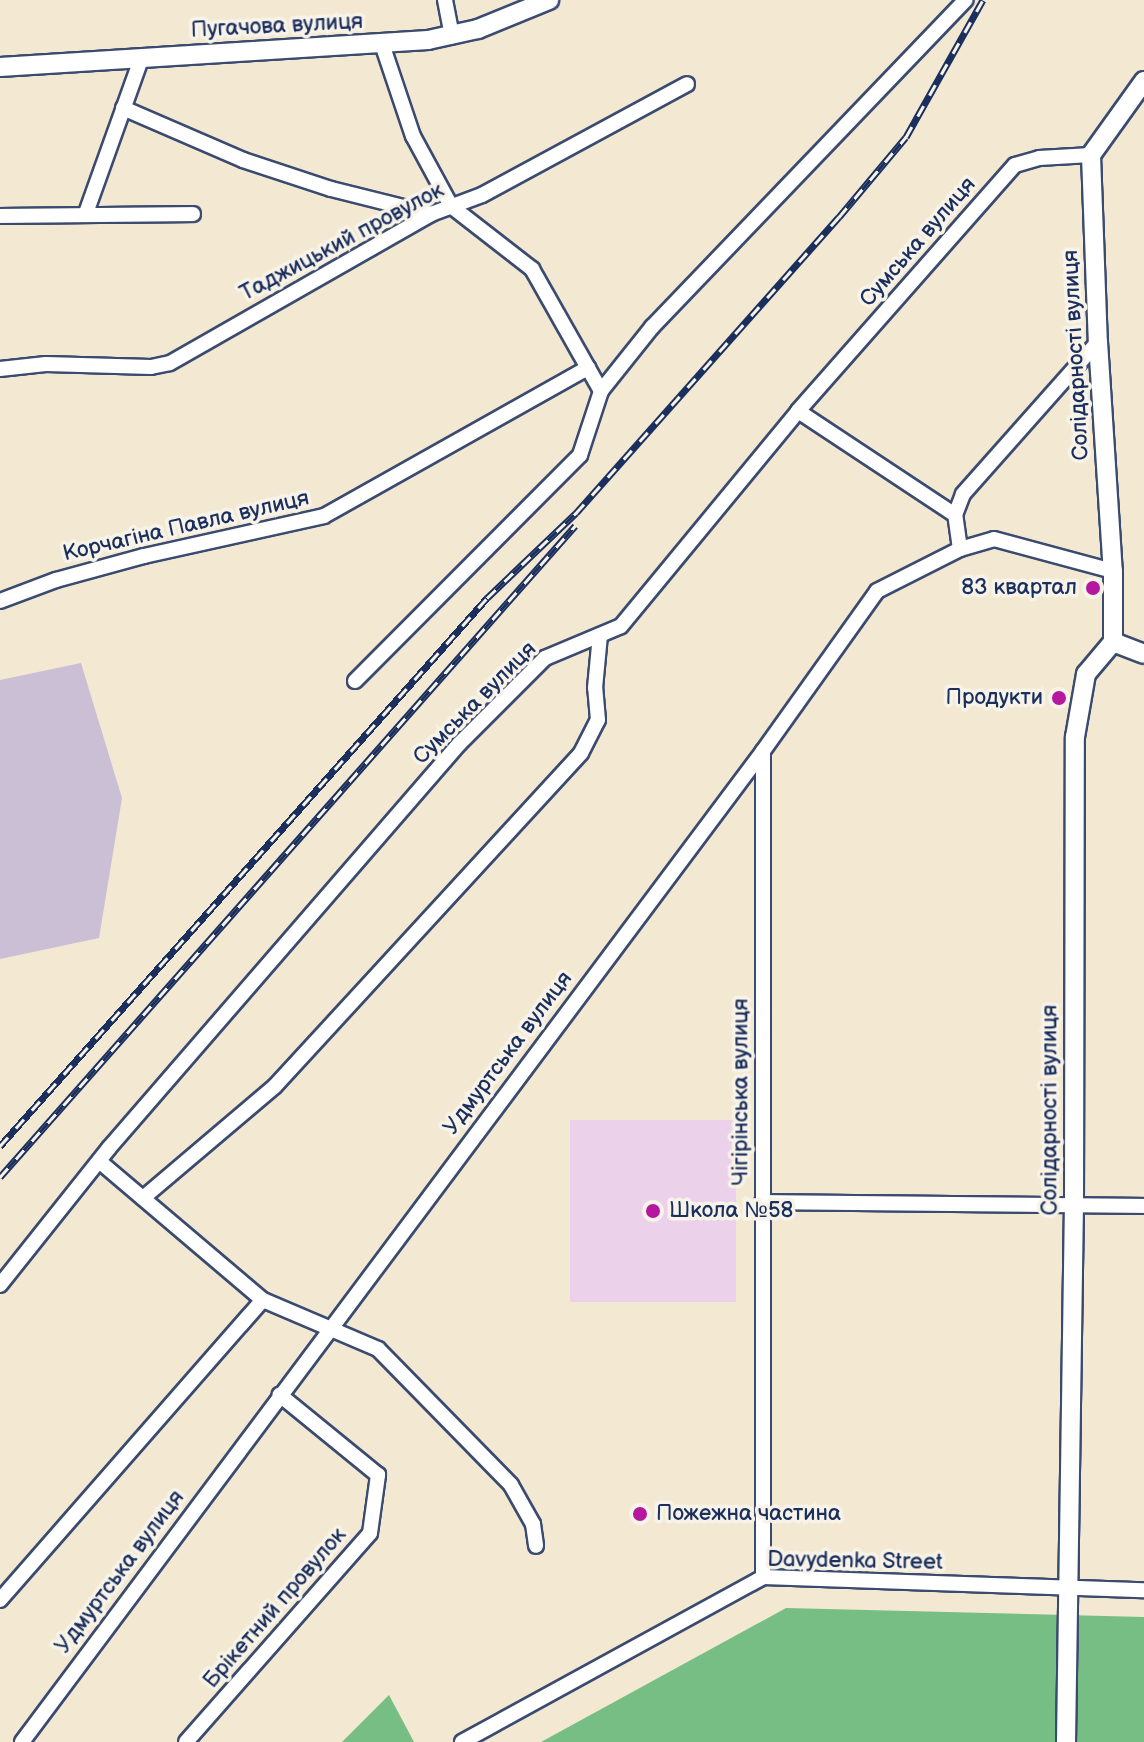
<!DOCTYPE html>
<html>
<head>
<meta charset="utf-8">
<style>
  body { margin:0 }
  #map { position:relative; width:1144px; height:1742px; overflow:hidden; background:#f3e9d3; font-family:"Balsamiq Sans",sans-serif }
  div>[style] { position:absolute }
  .built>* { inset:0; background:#ecd1ea; transform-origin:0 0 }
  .industrial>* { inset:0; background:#cbbfd5 }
  .forest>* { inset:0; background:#77be84 }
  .roads { filter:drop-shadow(2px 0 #3b4b70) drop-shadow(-2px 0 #3b4b70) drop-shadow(0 2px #3b4b70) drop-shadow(0 -2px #3b4b70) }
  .minor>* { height:14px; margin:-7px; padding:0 7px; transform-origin:7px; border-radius:7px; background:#fff }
  .tertiary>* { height:18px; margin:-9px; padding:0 9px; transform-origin:9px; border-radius:9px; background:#fff }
  .rail>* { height:7px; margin-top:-3.5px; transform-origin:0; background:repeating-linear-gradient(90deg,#f7f3e8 0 12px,#1b2f5e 0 24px); box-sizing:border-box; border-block:2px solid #1b2f5e }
  .dots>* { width:22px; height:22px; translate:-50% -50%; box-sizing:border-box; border:4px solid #f7f3e8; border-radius:50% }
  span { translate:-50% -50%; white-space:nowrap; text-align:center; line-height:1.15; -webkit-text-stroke:7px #f7f3e8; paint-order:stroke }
  .street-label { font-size:22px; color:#1b2f5e }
  .poi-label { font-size:22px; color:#1b2f5e }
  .right { translate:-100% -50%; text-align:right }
  .left { translate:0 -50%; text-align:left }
</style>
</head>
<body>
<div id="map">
  <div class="built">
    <div style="left:570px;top:1120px;width:166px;height:182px"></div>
  </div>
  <div class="industrial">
    <div style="clip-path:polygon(81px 663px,122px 798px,99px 938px,0 959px,0 680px)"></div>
  </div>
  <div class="forest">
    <div style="clip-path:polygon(786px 1608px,1144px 1617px,1144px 1742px,541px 1742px)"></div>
    <div style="clip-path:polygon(389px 1695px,414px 1742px,342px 1742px)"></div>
  </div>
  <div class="roads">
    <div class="minor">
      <div style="left:445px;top:0;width:37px;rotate:79deg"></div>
      <div style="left:382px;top:44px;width:97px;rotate:71.4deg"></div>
      <div style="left:413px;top:136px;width:80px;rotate:61.5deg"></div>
      <div style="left:451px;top:206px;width:103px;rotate:37.9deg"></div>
      <div style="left:532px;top:269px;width:140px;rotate:60.5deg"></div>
      <div style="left:123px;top:108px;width:131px;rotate:23.4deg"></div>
      <div style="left:243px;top:160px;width:93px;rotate:18.2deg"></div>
      <div style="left:331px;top:189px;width:103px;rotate:14deg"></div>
      <div style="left:86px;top:213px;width:166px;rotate:-70.3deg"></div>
      <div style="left:0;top:216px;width:193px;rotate:-0.6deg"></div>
      <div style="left:0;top:369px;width:46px;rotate:-6.2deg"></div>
      <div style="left:46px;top:364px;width:105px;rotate:1.6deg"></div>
      <div style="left:151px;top:367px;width:19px;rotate:-12deg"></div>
      <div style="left:170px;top:363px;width:301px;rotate:-29.7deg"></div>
      <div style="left:431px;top:214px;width:54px;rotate:-20.4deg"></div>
      <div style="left:482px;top:195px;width:233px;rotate:-28.4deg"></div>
      <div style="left:798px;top:411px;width:188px;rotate:33.5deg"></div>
      <div style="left:960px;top:549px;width:34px;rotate:-98deg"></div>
      <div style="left:955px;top:515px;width:22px;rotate:-69deg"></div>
      <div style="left:963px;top:494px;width:203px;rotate:-48.4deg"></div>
      <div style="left:0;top:601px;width:60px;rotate:-20.6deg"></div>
      <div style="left:56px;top:580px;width:91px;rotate:-15.3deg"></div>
      <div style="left:144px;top:556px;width:184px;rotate:-12.5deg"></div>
      <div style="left:324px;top:516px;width:303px;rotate:-29.3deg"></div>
      <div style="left:355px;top:681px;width:319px;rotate:-45.1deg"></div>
      <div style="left:580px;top:455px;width:67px;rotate:-71.8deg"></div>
      <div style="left:601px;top:391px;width:82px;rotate:-51.4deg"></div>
      <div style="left:652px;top:327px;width:453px;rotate:-46.2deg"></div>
      <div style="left:763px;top:751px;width:826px;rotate:90deg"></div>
      <div style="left:99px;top:1161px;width:215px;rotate:40.3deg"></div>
      <div style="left:263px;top:1300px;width:125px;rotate:23.1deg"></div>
      <div style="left:378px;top:1349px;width:190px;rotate:45.6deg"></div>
      <div style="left:511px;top:1485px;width:45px;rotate:60.6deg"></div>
      <div style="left:533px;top:1524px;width:22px;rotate:82deg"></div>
      <div style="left:143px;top:1198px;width:173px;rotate:-40.3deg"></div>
      <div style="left:275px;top:1086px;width:452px;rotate:-47.4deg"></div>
      <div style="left:581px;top:753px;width:37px;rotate:-63deg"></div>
      <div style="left:598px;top:720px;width:32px;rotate:-95deg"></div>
      <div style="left:595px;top:688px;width:53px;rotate:-84.6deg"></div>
      <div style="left:762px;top:1202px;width:382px;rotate:0.6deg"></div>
      <div style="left:0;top:1285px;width:175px;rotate:-51.5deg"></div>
      <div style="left:109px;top:1148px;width:535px;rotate:-49.1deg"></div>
      <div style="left:459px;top:744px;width:122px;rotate:-45deg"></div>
      <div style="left:545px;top:658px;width:82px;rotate:-22.8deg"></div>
      <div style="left:621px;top:626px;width:278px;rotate:-50.5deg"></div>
      <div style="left:798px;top:411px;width:328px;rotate:-48.6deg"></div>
      <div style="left:1015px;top:165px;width:25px;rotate:-16deg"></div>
      <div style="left:1039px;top:158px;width:52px;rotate:-3.3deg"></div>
      <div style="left:0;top:1600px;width:399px;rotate:-48.8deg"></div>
      <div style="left:22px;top:1742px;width:1237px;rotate:-53.21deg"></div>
      <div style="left:763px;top:751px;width:196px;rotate:-54.5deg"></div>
      <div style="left:877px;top:591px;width:93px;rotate:-26.8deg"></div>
      <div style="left:960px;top:549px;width:35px;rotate:-16deg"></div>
      <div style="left:994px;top:539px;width:123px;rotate:15.1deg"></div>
      <div style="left:186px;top:1742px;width:278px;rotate:-48.6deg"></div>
      <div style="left:370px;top:1533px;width:59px;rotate:-82.1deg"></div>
      <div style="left:378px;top:1475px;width:127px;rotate:-140.8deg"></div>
      <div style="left:462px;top:1742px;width:343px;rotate:-28.7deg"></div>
      <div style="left:763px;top:1577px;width:381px;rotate:2deg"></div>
    </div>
    <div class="tertiary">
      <div style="left:0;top:67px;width:429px;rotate:-3.6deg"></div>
      <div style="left:428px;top:40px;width:51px;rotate:-12.4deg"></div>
      <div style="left:478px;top:29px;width:77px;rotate:-22.2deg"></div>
      <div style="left:1144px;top:81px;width:91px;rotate:125.6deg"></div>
      <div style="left:1091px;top:155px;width:187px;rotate:87.9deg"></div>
      <div style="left:1098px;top:342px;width:229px;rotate:86.3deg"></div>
      <div style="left:1113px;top:571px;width:71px;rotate:90deg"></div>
      <div style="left:1113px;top:642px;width:33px;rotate:21deg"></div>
      <div style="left:1066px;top:1742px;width:537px;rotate:-89.15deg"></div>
      <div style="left:1074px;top:1205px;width:468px;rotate:-89.9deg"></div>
      <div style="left:1075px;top:737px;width:64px;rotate:-80.1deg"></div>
      <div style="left:1086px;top:674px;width:42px;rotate:-49.8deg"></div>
    </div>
  </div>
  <div class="rail">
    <div style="left:0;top:1146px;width:733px;rotate:-48.37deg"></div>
    <div style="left:487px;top:598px;width:123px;rotate:-43.7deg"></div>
    <div style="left:576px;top:513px;width:396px;rotate:-48.4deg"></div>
    <div style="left:839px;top:217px;width:104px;rotate:-50.1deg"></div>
    <div style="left:906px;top:137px;width:157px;rotate:-60.7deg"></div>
    <div style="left:0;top:1177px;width:869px;rotate:-48.55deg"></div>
  </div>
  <div class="dots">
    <div style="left:1093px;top:588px;background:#b5179e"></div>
    <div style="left:1059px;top:698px;background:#b5179e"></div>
    <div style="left:653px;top:1211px;background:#b5179e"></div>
    <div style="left:640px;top:1514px;background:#b5179e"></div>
  </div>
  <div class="street-label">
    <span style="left:277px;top:26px;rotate:-3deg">Пугачова вулиця</span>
    <span style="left:342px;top:242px;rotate:-28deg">Таджицький провулок</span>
    <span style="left:918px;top:242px;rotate:-49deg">Сумська вулиця</span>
    <span style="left:1076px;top:355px;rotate:-93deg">Солідарності вулиця</span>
    <span style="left:186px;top:526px;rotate:-13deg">Корчагіна Павла вулиця</span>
    <span style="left:475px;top:703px;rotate:-45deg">Сумська вулиця</span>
    <span style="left:508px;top:1053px;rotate:-53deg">Удмуртська вулиця</span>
    <span style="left:741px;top:1092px;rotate:-90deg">Чiгiрiнська вулиця</span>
    <span style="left:1050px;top:1110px;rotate:-90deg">Солідарності вулиця</span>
    <span style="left:855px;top:1561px;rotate:1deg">Davydenka Street</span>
    <span style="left:120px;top:1572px;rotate:-53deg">Удмуртська вулиця</span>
    <span style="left:275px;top:1608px;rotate:-49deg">Брiкетний провулок</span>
  </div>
  <div class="poi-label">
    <span class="right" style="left:1077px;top:588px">83 квартал</span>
    <span class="right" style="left:1043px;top:698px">Продукти</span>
    <span class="left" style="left:669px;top:1211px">Школа №58</span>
    <span class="left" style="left:656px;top:1514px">Пожежна частина</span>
  </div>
</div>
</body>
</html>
